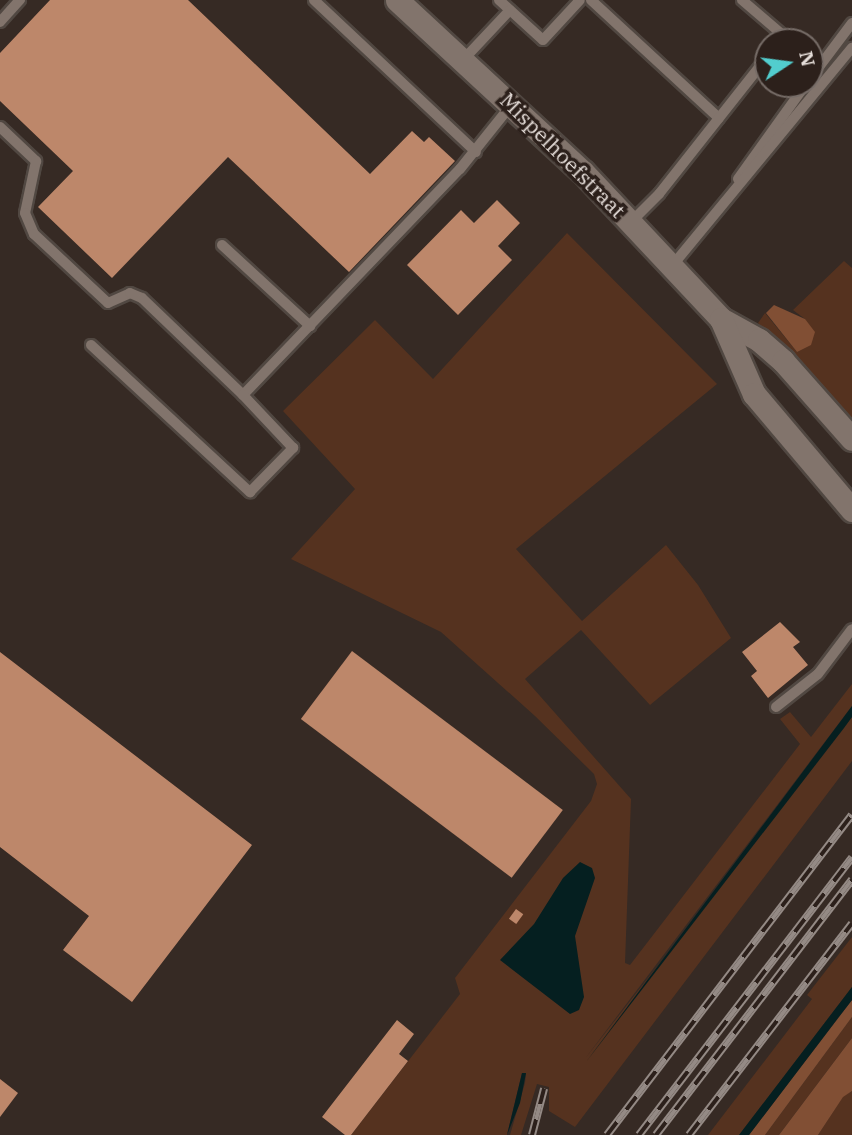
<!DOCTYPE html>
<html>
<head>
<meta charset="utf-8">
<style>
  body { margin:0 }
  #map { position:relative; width:852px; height:1135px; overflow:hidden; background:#362a24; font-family:"IBM Plex Serif",serif }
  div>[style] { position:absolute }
  .green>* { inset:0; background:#55321f }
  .forest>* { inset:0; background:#814f34 }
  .water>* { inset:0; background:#051f20 }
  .building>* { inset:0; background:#bd876a; transform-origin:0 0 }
  .roads { filter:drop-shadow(2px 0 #514842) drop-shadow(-2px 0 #514842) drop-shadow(0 2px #514842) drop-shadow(0 -2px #514842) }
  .lane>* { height:10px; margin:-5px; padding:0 5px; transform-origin:5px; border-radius:5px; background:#82746c }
  .street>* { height:23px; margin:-11.5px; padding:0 11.5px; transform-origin:11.5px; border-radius:11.5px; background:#82746c }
  .rail>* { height:8px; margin-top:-4px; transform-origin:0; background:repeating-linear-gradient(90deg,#2c201b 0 16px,#948a85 0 32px); box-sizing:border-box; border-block:2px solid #948a85 }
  span { translate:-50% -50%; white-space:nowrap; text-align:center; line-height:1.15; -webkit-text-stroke:7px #2c201b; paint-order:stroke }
  .street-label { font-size:21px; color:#e6deda }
  .north { position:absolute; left:754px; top:28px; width:70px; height:70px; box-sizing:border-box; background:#2c201b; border:2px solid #766c67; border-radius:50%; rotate:77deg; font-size:19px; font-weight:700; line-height:28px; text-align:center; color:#e6deda }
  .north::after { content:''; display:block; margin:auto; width:24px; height:32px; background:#52cdce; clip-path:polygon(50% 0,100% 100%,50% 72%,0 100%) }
</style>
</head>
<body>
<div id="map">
  <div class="green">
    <div style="clip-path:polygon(567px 233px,717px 384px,516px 549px,582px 621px,666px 545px,698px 585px,731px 638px,650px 705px,581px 630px,525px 679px,631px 799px,625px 963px,630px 965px,800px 744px,780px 719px,790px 712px,811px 737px,852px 684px,852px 706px,584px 1060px,852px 717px,852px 761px,575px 1127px,549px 1111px,549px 1087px,537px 1084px,521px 1135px,510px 1135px,525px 1083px,526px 1074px,522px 1073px,507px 1135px,351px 1135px,460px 994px,455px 978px,591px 801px,597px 784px,594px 774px,535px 716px,441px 632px,291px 559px,355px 489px,283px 411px,375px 320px,433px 379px)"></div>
    <div style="clip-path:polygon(844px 261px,852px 268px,852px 432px,758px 323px,765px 313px,797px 352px,805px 319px,793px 310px)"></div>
    <div style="clip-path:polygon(852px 937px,852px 987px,739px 1135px,708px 1135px,812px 999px,807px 995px)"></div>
    <div style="clip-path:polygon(852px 1017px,852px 1038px,779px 1135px,765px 1135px)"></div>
    <div style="clip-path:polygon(852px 1091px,852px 1135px,818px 1135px,843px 1096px)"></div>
  </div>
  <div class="forest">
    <div style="clip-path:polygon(774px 305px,805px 319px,815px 332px,811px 345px,797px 352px,766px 313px)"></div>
    <div style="clip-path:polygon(852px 1000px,852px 1017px,765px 1135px,749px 1135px)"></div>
    <div style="clip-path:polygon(852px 1038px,852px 1091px,843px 1097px,818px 1135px,779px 1135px)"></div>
  </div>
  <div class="water">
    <div style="clip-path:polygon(852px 706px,852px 717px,844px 728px,586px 1062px)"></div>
    <div style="clip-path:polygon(580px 862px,592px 868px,595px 878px,575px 936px,584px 997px,579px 1010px,570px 1014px,500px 960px,534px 924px,563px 878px)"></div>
    <div style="clip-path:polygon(852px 987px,852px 1000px,838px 1018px,749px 1135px,739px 1135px)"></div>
    <div style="clip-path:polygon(522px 1073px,526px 1073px,520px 1103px,507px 1135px)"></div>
  </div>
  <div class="building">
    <div style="clip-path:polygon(50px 0,188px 0,370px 174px,412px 131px,424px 142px,429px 137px,455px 161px,349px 272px,228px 157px,112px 278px,38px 207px,73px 171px,0 101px,0 53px)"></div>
    <div style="clip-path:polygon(497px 200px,520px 223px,498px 246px,512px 260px,458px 315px,407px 265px,461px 210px,474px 223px)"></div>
    <div style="clip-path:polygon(780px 622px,800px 642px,793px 647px,808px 665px,768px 698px,751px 676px,757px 671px,742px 652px)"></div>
    <div style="left:352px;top:651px;width:264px;height:85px;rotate:37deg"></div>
    <div style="clip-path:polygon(0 652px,252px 845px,132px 1002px,63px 950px,89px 916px,0 847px)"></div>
    <div style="left:516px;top:909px;width:9px;height:12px;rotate:36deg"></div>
    <div style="clip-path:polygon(397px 1020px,414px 1034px,399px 1054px,408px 1061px,351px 1135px,345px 1135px,322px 1117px)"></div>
    <div style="clip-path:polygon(0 1079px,18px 1093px,0 1117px)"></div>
  </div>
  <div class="roads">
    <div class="lane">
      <div style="left:314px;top:0;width:222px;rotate:43.2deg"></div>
      <div style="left:499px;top:0;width:59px;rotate:42.3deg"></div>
      <div style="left:543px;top:40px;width:54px;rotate:-47.2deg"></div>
      <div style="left:591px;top:0;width:174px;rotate:42.7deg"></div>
      <div style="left:742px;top:0;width:55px;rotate:40.6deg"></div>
      <div style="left:784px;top:36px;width:8px;rotate:130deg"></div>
      <div style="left:0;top:22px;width:30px;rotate:-48deg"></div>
      <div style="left:464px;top:59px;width:67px;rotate:-46.8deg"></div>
      <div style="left:810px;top:79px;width:70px;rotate:-53.1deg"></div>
      <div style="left:0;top:127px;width:50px;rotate:43.4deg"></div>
      <div style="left:36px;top:161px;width:53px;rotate:101.9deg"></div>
      <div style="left:25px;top:213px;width:23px;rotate:67deg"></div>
      <div style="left:34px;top:234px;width:101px;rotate:43deg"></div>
      <div style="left:108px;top:303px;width:24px;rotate:-24deg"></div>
      <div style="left:130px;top:293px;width:13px;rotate:23deg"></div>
      <div style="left:142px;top:298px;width:140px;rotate:43.8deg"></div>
      <div style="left:243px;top:395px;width:313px;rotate:-46.2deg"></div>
      <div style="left:460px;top:169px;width:83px;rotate:-51.3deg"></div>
      <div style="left:738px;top:179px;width:117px;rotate:-54.4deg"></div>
      <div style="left:631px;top:222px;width:40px;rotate:-45deg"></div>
      <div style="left:659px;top:194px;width:176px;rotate:-51.7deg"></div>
      <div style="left:222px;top:245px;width:120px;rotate:42.6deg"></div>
      <div style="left:672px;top:266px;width:283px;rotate:-50.5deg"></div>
      <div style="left:91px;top:345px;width:217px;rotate:42.8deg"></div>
      <div style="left:250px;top:492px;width:62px;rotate:-45.7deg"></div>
      <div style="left:293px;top:448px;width:73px;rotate:-133.3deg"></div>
      <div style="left:776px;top:707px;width:53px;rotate:-38.2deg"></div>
      <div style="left:818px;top:674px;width:56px;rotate:-52.9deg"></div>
    </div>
    <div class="street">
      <div style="left:397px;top:0;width:253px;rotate:42.8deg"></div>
      <div style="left:583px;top:172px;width:202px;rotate:46.8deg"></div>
      <div style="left:721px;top:319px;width:43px;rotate:28.9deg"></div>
      <div style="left:759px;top:340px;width:32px;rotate:41deg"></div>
      <div style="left:783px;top:361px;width:104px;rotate:48.5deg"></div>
      <div style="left:721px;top:319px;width:82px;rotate:66.3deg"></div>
      <div style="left:754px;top:394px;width:152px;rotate:49.8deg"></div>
    </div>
  </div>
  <div class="rail">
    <div style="left:532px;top:1135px;width:48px;rotate:-75.4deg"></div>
    <div style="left:607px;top:1135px;width:403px;rotate:-52.6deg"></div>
    <div style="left:639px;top:1135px;width:350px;rotate:-52.5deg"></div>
    <div style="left:656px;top:1135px;width:322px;rotate:-52.5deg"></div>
    <div style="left:689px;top:1135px;width:267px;rotate:-52.4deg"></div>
  </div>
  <div class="street-label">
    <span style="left:563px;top:155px;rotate:45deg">Mispelhoefstraat</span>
  </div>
  <div class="north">N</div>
</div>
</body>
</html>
